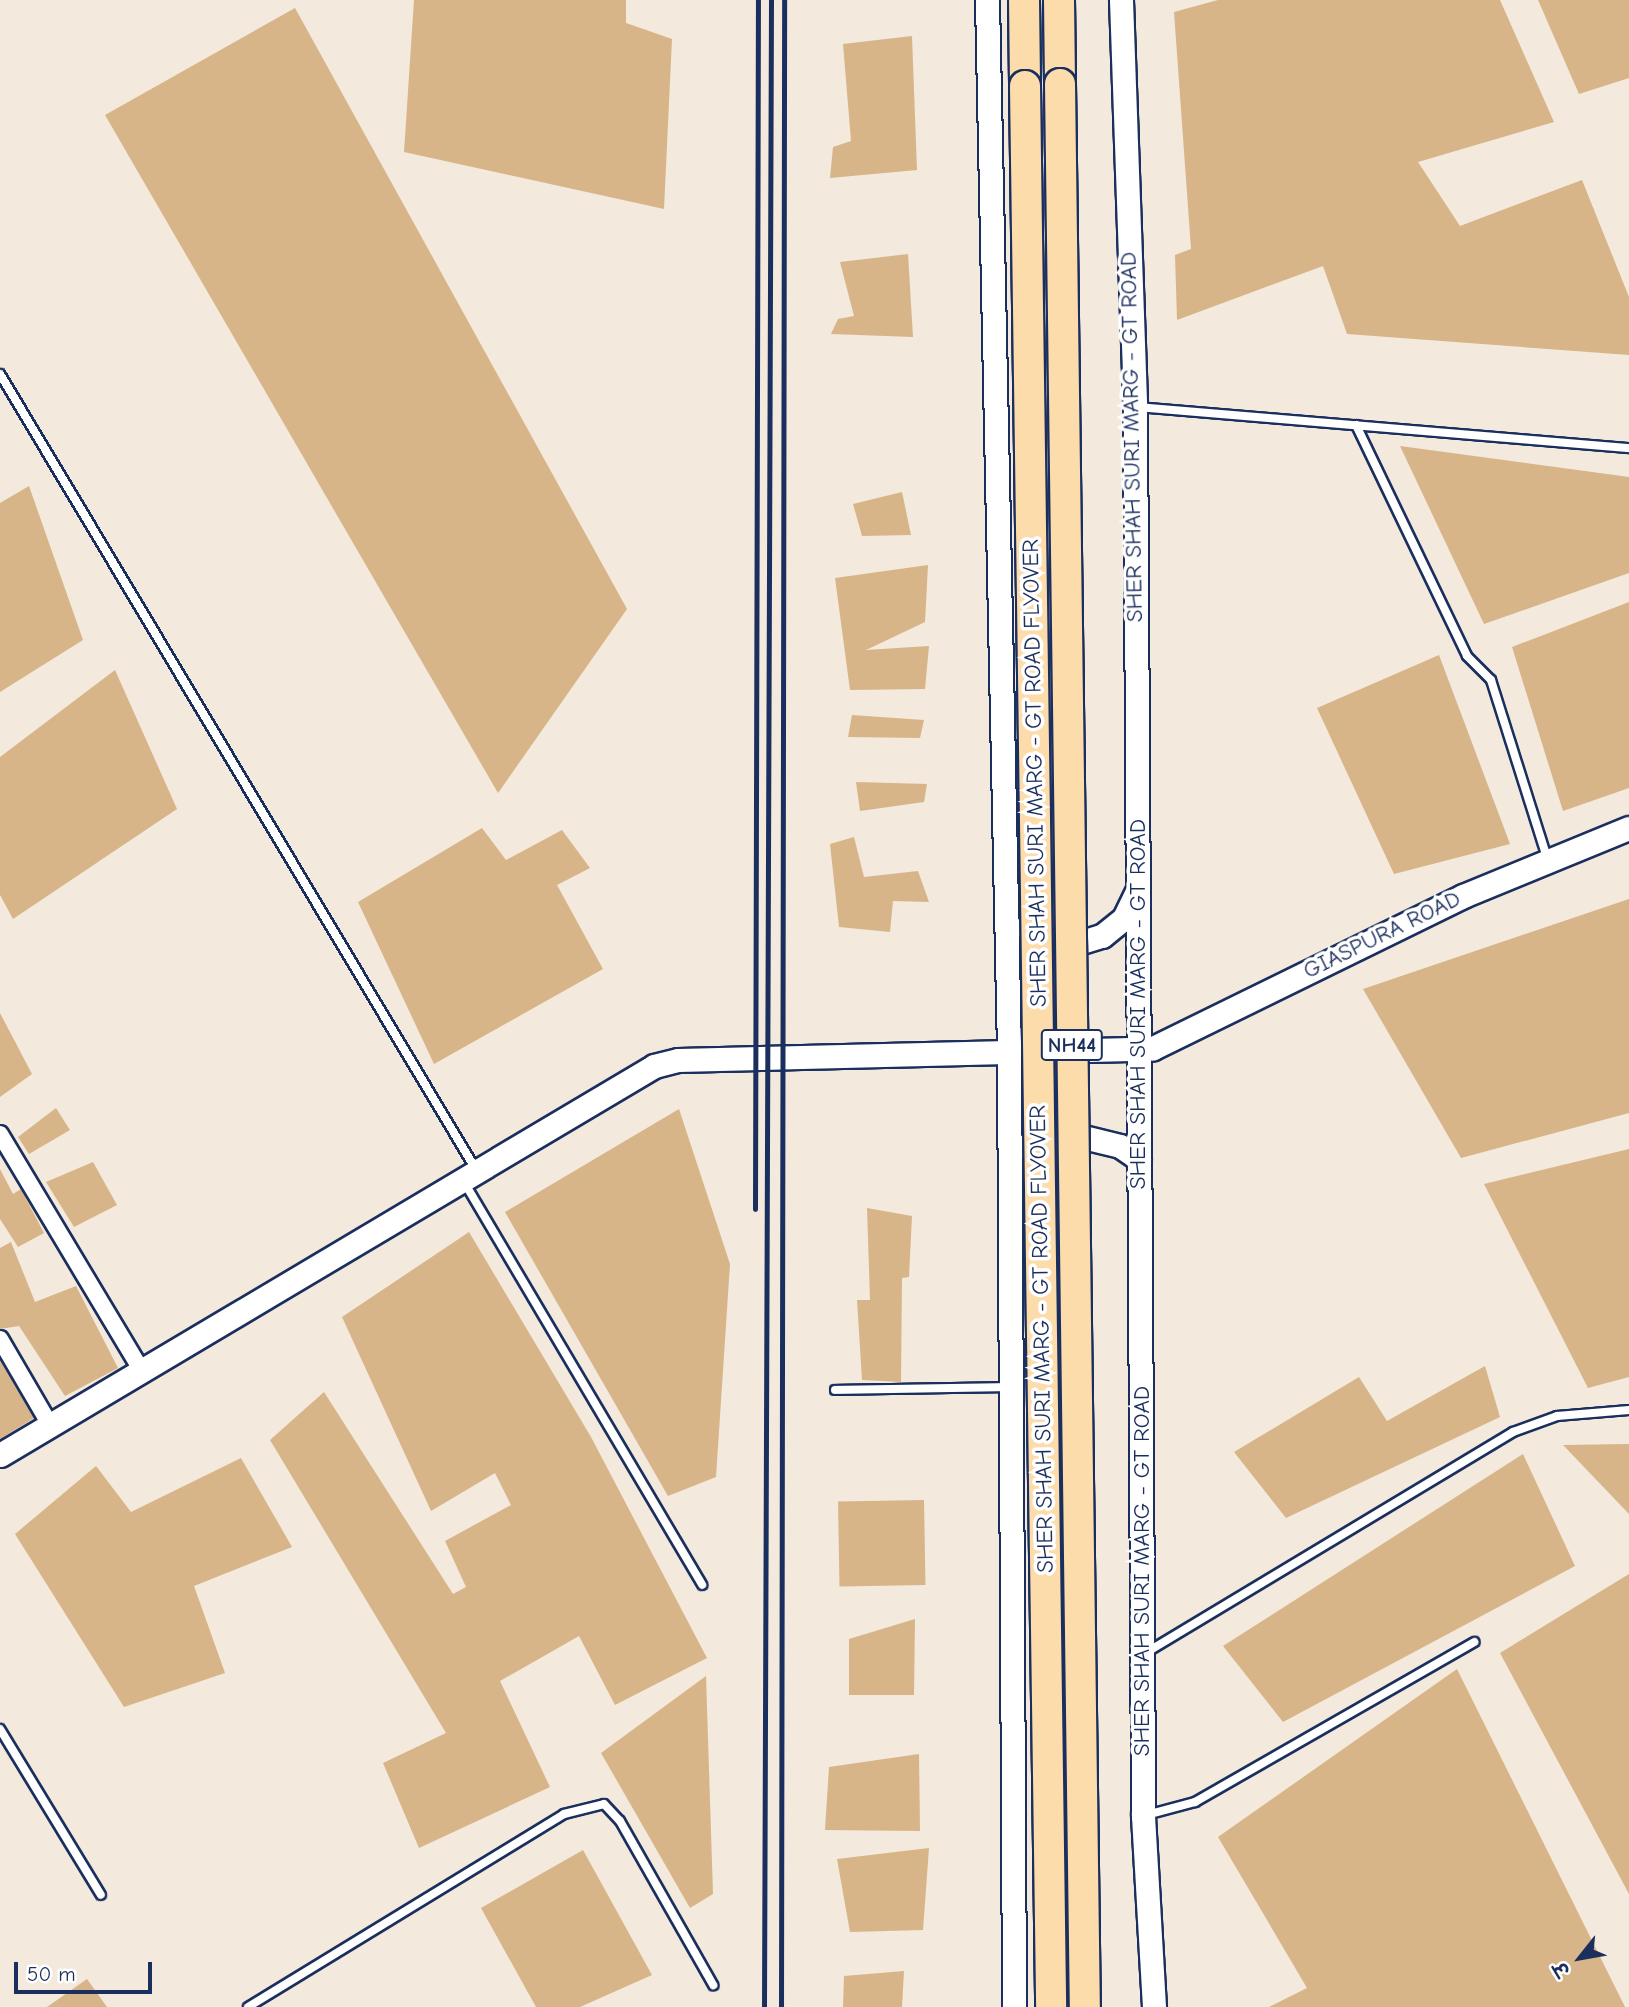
<!DOCTYPE html>
<html>
<head>
<meta charset="utf-8">
<style>
  body { margin:0 }
  #map { position:relative; width:1629px; height:2007px; overflow:hidden; background:#f3e9dc; font-family:"Comic Neue","Playpen Sans Deva",sans-serif }
  div>[style] { position:absolute }
  .building>* { inset:0; background:#d7b589; transform-origin:0 0 }
  .roads { filter:drop-shadow(2px 0 #1b2f5e) drop-shadow(-2px 0 #1b2f5e) drop-shadow(0 2px #1b2f5e) drop-shadow(0 -2px #1b2f5e) }
  .lane>* { height:8px; margin:-4px; padding:0 4px; transform-origin:4px; border-radius:4px; background:#fff }
  .street>* { height:16px; margin:-8px; padding:0 8px; transform-origin:8px; border-radius:8px; background:#fff }
  .secondary>* { height:23px; margin:-11.5px; padding:0 11.5px; transform-origin:11.5px; border-radius:11.5px; background:#fff }
  .highway>* { height:30px; margin:-15px; padding:0 15px; transform-origin:15px; border-radius:15px; background:#fddcac }
  .rail>* { height:5px; margin:-2.5px; padding:0 2.5px; transform-origin:2.5px; border-radius:2.5px; background:#1b2f5e }
  .bridges { filter:drop-shadow(2px 0 #1b2f5e) drop-shadow(-2px 0 #1b2f5e) drop-shadow(0 2px #1b2f5e) drop-shadow(0 -2px #1b2f5e) }
  .highway-bridge>* { height:30px; margin:-15px; padding:0 15px; transform-origin:15px; border-radius:15px; background:#fddcac }
  span { translate:-50% -50%; white-space:nowrap; text-align:center; line-height:1.15; -webkit-text-stroke:7px #fff; paint-order:stroke }
  .shield-label span { padding:2px 5px; background:#fff; border:2px solid; border-radius:5px; -webkit-text-stroke-width:0 }
  .shield-label { font-size:21px; color:#1b2f5e; font-weight:700 }
  .street-label { font-size:23px; color:#1b2f5e }
  .north { position:absolute; left:1545px; top:1923px; width:70px; height:70px; -webkit-text-stroke:5px #fff; paint-order:stroke; rotate:239deg; font-size:19px; font-weight:700; line-height:28px; text-align:center; color:#1b2f5e }
  .north::after { content:''; display:block; margin:auto; width:24px; height:32px; background:#1b2f5e; clip-path:polygon(50% 0,100% 100%,50% 72%,0 100%) }
  .scale { position:absolute; left:14px; top:1962px; width:138px; height:32px; box-sizing:border-box; border:4px solid #1b2f5e; border-top:0; padding-left:9px; font-size:21px; line-height:24px; white-space:nowrap; color:#1b2f5e; -webkit-text-stroke:5px #fff; paint-order:stroke }
</style>
</head>
<body>
<div id="map">
  <div class="building">
    <div style="clip-path:polygon(414px 0,626px 0,626px 23px,672px 39px,664px 209px,404px 152px)"></div>
    <div style="clip-path:polygon(1218px 0,1500px 0,1554px 122px,1418px 162px,1460px 226px,1582px 180px,1629px 297px,1629px 355px,1347px 334px,1323px 266px,1177px 320px,1175px 255px,1191px 249px,1174px 12px)"></div>
    <div style="clip-path:polygon(1538px 0,1629px 0,1629px 78px,1579px 94px)"></div>
    <div style="clip-path:polygon(295px 8px,627px 609px,498px 793px,105px 115px)"></div>
    <div style="clip-path:polygon(912px 36px,917px 170px,830px 178px,833px 147px,851px 141px,843px 44px)"></div>
    <div style="clip-path:polygon(908px 254px,913px 337px,831px 334px,838px 319px,854px 316px,840px 262px)"></div>
    <div style="clip-path:polygon(1400px 446px,1629px 477px,1629px 573px,1484px 624px)"></div>
    <div style="clip-path:polygon(29px 486px,83px 640px,0 692px,0 503px)"></div>
    <div style="clip-path:polygon(902px 492px,911px 535px,862px 536px,853px 504px)"></div>
    <div style="clip-path:polygon(928px 565px,925px 622px,866px 650px,929px 646px,925px 689px,850px 690px,835px 578px)"></div>
    <div style="clip-path:polygon(1629px 602px,1629px 788px,1563px 811px,1512px 647px)"></div>
    <div style="clip-path:polygon(1439px 655px,1510px 844px,1394px 874px,1317px 708px)"></div>
    <div style="clip-path:polygon(115px 670px,177px 809px,13px 919px,0 895px,0 757px)"></div>
    <div style="clip-path:polygon(852px 715px,924px 720px,920px 738px,848px 737px)"></div>
    <div style="clip-path:polygon(856px 782px,927px 784px,924px 802px,860px 811px)"></div>
    <div style="clip-path:polygon(482px 828px,506px 860px,562px 830px,590px 868px,557px 885px,603px 969px,434px 1064px,358px 902px)"></div>
    <div style="clip-path:polygon(854px 837px,864px 877px,918px 871px,929px 902px,893px 901px,890px 932px,839px 927px,830px 844px)"></div>
    <div style="clip-path:polygon(1629px 899px,1629px 1113px,1461px 1158px,1363px 989px)"></div>
    <div style="clip-path:polygon(0 1013px,32px 1074px,0 1097px)"></div>
    <div style="clip-path:polygon(56px 1108px,70px 1130px,29px 1154px,18px 1137px)"></div>
    <div style="clip-path:polygon(679px 1109px,730px 1264px,716px 1477px,668px 1496px,505px 1212px)"></div>
    <div style="clip-path:polygon(1629px 1149px,1629px 1377px,1588px 1388px,1484px 1184px)"></div>
    <div style="clip-path:polygon(93px 1162px,117px 1205px,74px 1227px,46px 1182px)"></div>
    <div style="clip-path:polygon(0 1169px,13px 1194px,21px 1189px,44px 1233px,18px 1247px,0 1219px)"></div>
    <div style="clip-path:polygon(867px 1208px,912px 1216px,909px 1277px,902px 1278px,901px 1382px,862px 1380px,857px 1300px,870px 1300px)"></div>
    <div style="clip-path:polygon(469px 1232px,591px 1437px,707px 1658px,615px 1705px,579px 1636px,500px 1681px,550px 1787px,419px 1848px,383px 1763px,446px 1733px,270px 1440px,324px 1392px,453px 1594px,466px 1587px,445px 1541px,511px 1505px,495px 1473px,431px 1511px,342px 1317px)"></div>
    <div style="clip-path:polygon(11px 1242px,35px 1302px,76px 1286px,118px 1368px,65px 1396px,19px 1326px,0 1329px,0 1248px)"></div>
    <div style="clip-path:polygon(0 1360px,34px 1418px,0 1439px)"></div>
    <div style="clip-path:polygon(1485px 1366px,1500px 1417px,1286px 1518px,1234px 1452px,1359px 1377px,1387px 1421px)"></div>
    <div style="clip-path:polygon(1629px 1444px,1629px 1514px,1563px 1445px)"></div>
    <div style="clip-path:polygon(1523px 1454px,1575px 1566px,1283px 1722px,1223px 1646px)"></div>
    <div style="clip-path:polygon(241px 1458px,292px 1547px,194px 1586px,225px 1673px,124px 1707px,15px 1534px,96px 1466px,131px 1512px)"></div>
    <div style="left:924px;top:1500px;width:85px;height:86px;rotate:89deg"></div>
    <div style="clip-path:polygon(1629px 1574px,1629px 1894px,1500px 1653px)"></div>
    <div style="clip-path:polygon(915px 1619px,914px 1695px,849px 1695px,849px 1639px)"></div>
    <div style="clip-path:polygon(1457px 1669px,1625px 2007px,1269px 2007px,1307px 1988px,1218px 1837px)"></div>
    <div style="clip-path:polygon(706px 1676px,713px 1894px,690px 1908px,601px 1753px)"></div>
    <div style="clip-path:polygon(919px 1754px,920px 1831px,825px 1830px,829px 1767px)"></div>
    <div style="clip-path:polygon(929px 1848px,923px 1930px,850px 1932px,837px 1859px)"></div>
    <div style="clip-path:polygon(583px 1850px,652px 1975px,580px 2007px,536px 2007px,481px 1908px)"></div>
    <div style="clip-path:polygon(904px 1971px,902px 2007px,843px 2007px,844px 1976px)"></div>
    <div style="clip-path:polygon(87px 1979px,107px 2007px,47px 2007px)"></div>
  </div>
  <div class="roads">
    <div class="lane">
      <div style="left:0;top:374px;width:925px;rotate:59.11deg"></div>
      <div style="left:1138px;top:407px;width:493px;rotate:4.8deg"></div>
      <div style="left:1356px;top:425px;width:256px;rotate:64.3deg"></div>
      <div style="left:1467px;top:656px;width:34px;rotate:45deg"></div>
      <div style="left:1491px;top:680px;width:187px;rotate:72.5deg"></div>
      <div style="left:464px;top:1182px;width:468px;rotate:59.4deg"></div>
      <div style="left:835px;top:1390px;width:173px;rotate:-1deg"></div>
      <div style="left:1147px;top:1652px;width:427px;rotate:-31deg"></div>
      <div style="left:1513px;top:1432px;width:47px;rotate:-20deg"></div>
      <div style="left:1557px;top:1416px;width:72px;rotate:-4.8deg"></div>
      <div style="left:0;top:1729px;width:194px;rotate:58.7deg"></div>
      <div style="left:1146px;top:1815px;width:51px;rotate:-14.9deg"></div>
      <div style="left:1195px;top:1802px;width:322px;rotate:-29.8deg"></div>
      <div style="left:248px;top:2007px;width:370px;rotate:-31.4deg"></div>
      <div style="left:564px;top:1814px;width:41px;rotate:-14deg"></div>
      <div style="left:604px;top:1804px;width:23px;rotate:47deg"></div>
      <div style="left:620px;top:1821px;width:189px;rotate:60.4deg"></div>
    </div>
    <div class="street">
      <div style="left:0;top:1134px;width:275px;rotate:59.1deg"></div>
      <div style="left:0;top:1339px;width:99px;rotate:59.8deg"></div>
    </div>
    <div class="secondary">
      <div style="left:987px;top:0;width:1051px;rotate:88.8deg"></div>
      <div style="left:1009px;top:1051px;width:956px;rotate:89.7deg"></div>
      <div style="left:1121px;top:0;width:407px;rotate:88deg"></div>
      <div style="left:1135px;top:407px;width:1409px;rotate:89.67deg"></div>
      <div style="left:1143px;top:1816px;width:191px;rotate:86.7deg"></div>
      <div style="left:1026px;top:927px;width:25px;rotate:32deg"></div>
      <div style="left:1047px;top:940px;width:28px;rotate:8deg"></div>
      <div style="left:1075px;top:944px;width:28px;rotate:-17deg"></div>
      <div style="left:1102px;top:936px;width:28px;rotate:-39deg"></div>
      <div style="left:1124px;top:918px;width:28px;rotate:-64deg"></div>
      <div style="left:1025px;top:1146px;width:51px;rotate:-12.4deg"></div>
      <div style="left:1075px;top:1135px;width:46px;rotate:13.7deg"></div>
      <div style="left:1120px;top:1146px;width:23px;rotate:34deg"></div>
      <div style="left:0;top:1455px;width:761px;rotate:-30.74deg"></div>
      <div style="left:654px;top:1066px;width:25px;rotate:-14deg"></div>
      <div style="left:678px;top:1060px;width:475px;rotate:-1.4deg"></div>
      <div style="left:1153px;top:1048px;width:345px;rotate:-26.1deg"></div>
      <div style="left:1463px;top:896px;width:179px;rotate:-22.3deg"></div>
    </div>
    <div class="highway">
      <div style="left:1024px;top:0;width:86px;rotate:89.3deg"></div>
      <div style="left:1059px;top:0;width:84px;rotate:89.3deg"></div>
    </div>
  </div>
  <div class="rail">
    <div style="left:755px;top:1209px;width:1209px;rotate:-89.86deg"></div>
    <div style="left:764px;top:2007px;width:2007px;rotate:-89.8deg"></div>
    <div style="left:781px;top:2007px;width:2007px;rotate:-89.91deg"></div>
  </div>
  <div class="bridges">
    <div class="highway-bridge">
      <div style="left:1060px;top:84px;width:1923px;rotate:89.26deg"></div>
      <div style="left:1025px;top:86px;width:1921px;rotate:89.22deg"></div>
    </div>
  </div>
  <div class="shield-label">
    <span style="left:1072px;top:1045px">NH44</span>
  </div>
  <div class="street-label">
    <span style="left:1132px;top:437px;rotate:-91deg">SHER SHAH SURI MARG - GT ROAD</span>
    <span style="left:1035px;top:773px;rotate:-91deg">SHER SHAH SURI MARG - GT ROAD FLYOVER</span>
    <span style="left:1382px;top:935px;rotate:-26deg">GIASPURA ROAD</span>
    <span style="left:1138px;top:1004px;rotate:-90deg">SHER SHAH SURI MARG - GT ROAD</span>
    <span style="left:1042px;top:1339px;rotate:-91deg">SHER SHAH SURI MARG - GT ROAD FLYOVER</span>
    <span style="left:1142px;top:1571px;rotate:-90deg">SHER SHAH SURI MARG - GT ROAD</span>
  </div>
  <div class="north">उ</div>
  <div class="scale">50 m</div>
</div>
</body>
</html>
